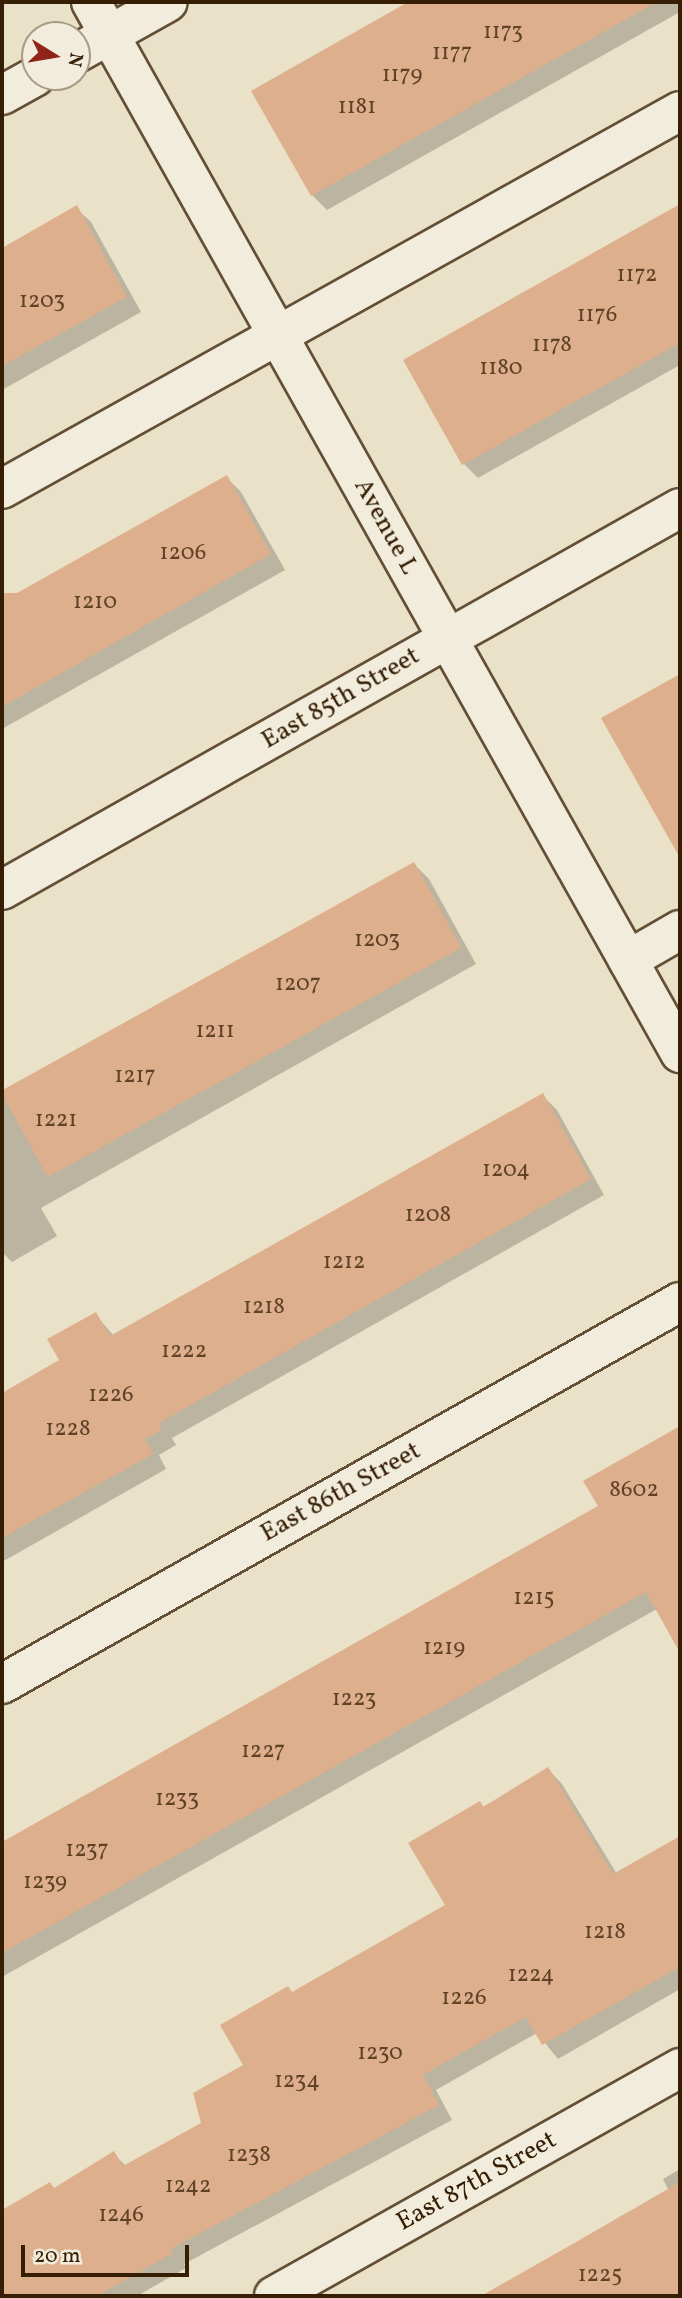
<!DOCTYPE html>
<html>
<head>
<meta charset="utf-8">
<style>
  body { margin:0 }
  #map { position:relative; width:682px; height:2298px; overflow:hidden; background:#eae2c8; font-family:Vollkorn,serif }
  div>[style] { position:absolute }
  .shadow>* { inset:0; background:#0003 }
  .building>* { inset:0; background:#deaf8c; transform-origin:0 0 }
  .roads { filter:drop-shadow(2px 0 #634f36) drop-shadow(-2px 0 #634f36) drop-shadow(0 2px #634f36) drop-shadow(0 -2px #634f36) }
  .minor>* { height:38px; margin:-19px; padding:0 19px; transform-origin:19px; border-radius:19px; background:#f1ecdb }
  span { translate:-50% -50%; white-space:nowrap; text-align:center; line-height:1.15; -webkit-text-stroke:5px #f1ecdb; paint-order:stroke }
  .number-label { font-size:23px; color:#604227 }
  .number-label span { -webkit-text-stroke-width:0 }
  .street-label { font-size:26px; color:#361e05 }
  .frame { position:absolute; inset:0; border:4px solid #361e05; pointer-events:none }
  .north { position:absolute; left:21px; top:21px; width:70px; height:70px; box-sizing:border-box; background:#f1ecdb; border:2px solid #a69a85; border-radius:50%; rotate:101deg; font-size:19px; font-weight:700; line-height:28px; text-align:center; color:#361e05 }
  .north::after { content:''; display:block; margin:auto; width:24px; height:32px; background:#8f2418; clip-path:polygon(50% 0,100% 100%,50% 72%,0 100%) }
  .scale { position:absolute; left:21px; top:2245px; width:168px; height:32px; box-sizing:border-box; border:4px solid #361e05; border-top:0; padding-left:9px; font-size:21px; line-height:24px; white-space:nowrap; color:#361e05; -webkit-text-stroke:5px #f1ecdb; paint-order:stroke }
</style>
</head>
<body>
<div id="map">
  <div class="shadow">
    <div style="clip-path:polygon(413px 2px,680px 2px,680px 12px,327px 210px,312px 195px,254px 91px)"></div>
    <div style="clip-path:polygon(680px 206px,680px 365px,478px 478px,464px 464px,405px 360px)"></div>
    <div style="clip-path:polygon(76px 208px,91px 222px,141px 312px,2px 390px,2px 249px)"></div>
    <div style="clip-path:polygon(227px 478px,241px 492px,285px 570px,2px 729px,2px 604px)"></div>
    <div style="clip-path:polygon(680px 676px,680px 854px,604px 719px)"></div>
    <div style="clip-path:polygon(414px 864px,429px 879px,476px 964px,41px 1208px,57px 1236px,12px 1262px,2px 1252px,2px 1096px)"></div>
    <div style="clip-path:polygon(542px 1095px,557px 1110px,604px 1195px,172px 1438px,176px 1445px,159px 1455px,166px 1469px,2px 1562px,2px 1395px,62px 1361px,95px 1314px,114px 1336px)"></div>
    <div style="clip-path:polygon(680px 1428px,680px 1650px,657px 1609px,2px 1977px,2px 1844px,600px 1507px,586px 1482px)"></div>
    <div style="clip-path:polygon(548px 1769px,562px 1784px,617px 1874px,680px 1838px,680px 1989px,558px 2059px,537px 2033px,480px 2065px,436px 2090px,452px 2120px,184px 2264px,186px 2268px,137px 2296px,2px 2296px,2px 2239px,20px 2228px,55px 2189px,114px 2154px,126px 2166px,204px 2124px,293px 1993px,447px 1906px,480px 1803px,485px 1808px)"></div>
    <div style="clip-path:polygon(680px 2169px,680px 2296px,487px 2296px,669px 2191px,663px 2179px)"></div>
  </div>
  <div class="building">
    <div style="clip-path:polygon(408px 2px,657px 2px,311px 196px,251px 91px)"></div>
    <div style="clip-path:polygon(680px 204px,680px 343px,462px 465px,403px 360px)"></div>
    <div style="clip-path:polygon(77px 205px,127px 297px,2px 366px,2px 248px)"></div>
    <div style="clip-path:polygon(227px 475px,271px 554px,2px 707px,2px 593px,17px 593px)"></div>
    <div style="clip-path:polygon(680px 674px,680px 858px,601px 718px)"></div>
    <div style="left:414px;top:862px;width:98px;height:473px;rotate:61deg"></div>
    <div style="clip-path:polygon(543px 1093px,591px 1179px,159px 1423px,162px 1430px,145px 1439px,153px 1454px,2px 1538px,2px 1393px,59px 1360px,47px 1339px,96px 1312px,110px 1336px)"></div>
    <div style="clip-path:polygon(680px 1426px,680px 1653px,646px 1592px,2px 1953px,2px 1842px,598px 1506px,583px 1481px)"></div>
    <div style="clip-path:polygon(548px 1767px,613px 1874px,680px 1836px,680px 1967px,542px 2045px,526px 2017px,465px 2051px,423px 2075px,439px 2105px,171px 2249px,173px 2253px,97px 2296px,2px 2296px,2px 2210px,50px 2182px,54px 2188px,114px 2151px,123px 2166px,201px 2123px,193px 2093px,243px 2065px,220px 2025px,288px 1986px,292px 1992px,445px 1905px,408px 1843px,480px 1801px,483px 1807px)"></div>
    <div style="clip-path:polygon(680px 2182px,680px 2296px,481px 2296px,576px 2242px)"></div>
  </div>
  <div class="roads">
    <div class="minor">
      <div style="left:91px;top:2px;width:1205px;rotate:60.73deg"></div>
      <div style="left:77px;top:53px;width:104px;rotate:-29.3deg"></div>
      <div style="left:2px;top:95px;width:38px;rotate:-29deg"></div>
      <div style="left:2px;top:489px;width:776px;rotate:-29.14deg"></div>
      <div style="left:2px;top:890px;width:778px;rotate:-29.4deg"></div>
      <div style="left:628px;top:960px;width:60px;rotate:-30deg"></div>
      <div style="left:2px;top:1684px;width:778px;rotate:-29.4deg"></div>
      <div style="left:274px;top:2296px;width:466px;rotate:-29.3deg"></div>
    </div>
  </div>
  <div class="number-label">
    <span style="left:503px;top:32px">1173</span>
    <span style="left:452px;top:53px">1177</span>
    <span style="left:402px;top:75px">1179</span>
    <span style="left:357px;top:107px">1181</span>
    <span style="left:637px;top:275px">1172</span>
    <span style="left:42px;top:301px">1203</span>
    <span style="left:597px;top:315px">1176</span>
    <span style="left:552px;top:345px">1178</span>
    <span style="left:501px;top:368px">1180</span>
    <span style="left:183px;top:553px">1206</span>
    <span style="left:95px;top:602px">1210</span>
    <span style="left:377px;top:940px">1203</span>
    <span style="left:298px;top:984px">1207</span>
    <span style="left:215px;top:1031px">1211</span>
    <span style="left:135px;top:1076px">1217</span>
    <span style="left:56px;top:1120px">1221</span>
    <span style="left:506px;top:1170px">1204</span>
    <span style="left:428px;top:1215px">1208</span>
    <span style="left:344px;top:1262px">1212</span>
    <span style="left:264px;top:1307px">1218</span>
    <span style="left:184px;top:1351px">1222</span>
    <span style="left:111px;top:1395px">1226</span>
    <span style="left:68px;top:1429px">1228</span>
    <span style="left:634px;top:1490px">8602</span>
    <span style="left:534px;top:1598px">1215</span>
    <span style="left:444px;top:1648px">1219</span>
    <span style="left:354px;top:1699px">1223</span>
    <span style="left:263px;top:1751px">1227</span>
    <span style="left:177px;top:1799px">1233</span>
    <span style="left:87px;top:1850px">1237</span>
    <span style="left:45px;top:1882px">1239</span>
    <span style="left:605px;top:1932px">1218</span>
    <span style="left:531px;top:1975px">1224</span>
    <span style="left:464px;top:1998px">1226</span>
    <span style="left:380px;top:2053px">1230</span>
    <span style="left:297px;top:2081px">1234</span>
    <span style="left:249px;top:2155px">1238</span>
    <span style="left:188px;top:2186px">1242</span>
    <span style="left:121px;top:2215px">1246</span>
    <span style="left:600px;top:2275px">1225</span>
  </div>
  <div class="street-label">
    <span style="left:385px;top:527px;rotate:61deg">Avenue L</span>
    <span style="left:341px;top:699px;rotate:-30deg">East 85th Street</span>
    <span style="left:341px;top:1493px;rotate:-29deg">East 86th Street</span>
    <span style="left:477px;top:2182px;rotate:-29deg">East 87th Street</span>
  </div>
  <div class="frame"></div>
  <div class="north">N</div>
  <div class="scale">20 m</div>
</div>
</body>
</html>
